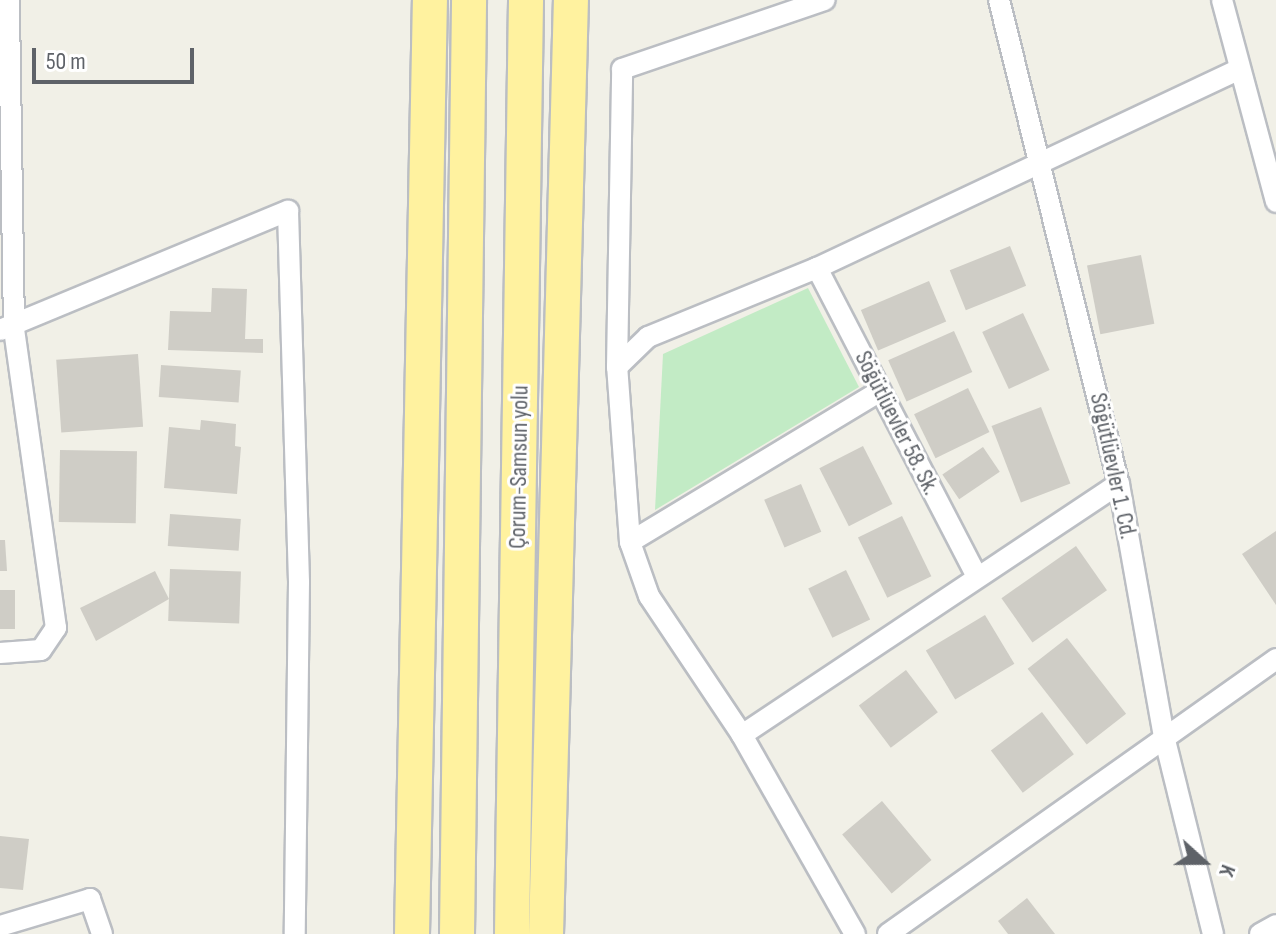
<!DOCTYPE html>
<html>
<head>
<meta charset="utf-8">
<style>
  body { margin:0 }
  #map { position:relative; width:1276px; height:934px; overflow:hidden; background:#f1f0e7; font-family:"Sofia Sans Condensed",sans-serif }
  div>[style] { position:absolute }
  .green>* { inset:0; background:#c2ebc5 }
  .building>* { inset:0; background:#cfcdc6; transform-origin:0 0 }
  .roads { filter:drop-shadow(2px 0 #bbbec3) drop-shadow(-2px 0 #bbbec3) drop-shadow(0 2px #bbbec3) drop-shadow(0 -2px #bbbec3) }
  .minor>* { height:20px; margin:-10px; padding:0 10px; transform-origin:10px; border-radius:10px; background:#fff }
  .trunk>* { height:34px; margin:-17px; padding:0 17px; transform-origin:17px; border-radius:17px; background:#fff29f }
  span { translate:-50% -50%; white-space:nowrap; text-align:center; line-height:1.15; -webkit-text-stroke:6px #fff; paint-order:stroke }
  .street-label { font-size:24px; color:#5e6268 }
  .north { position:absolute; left:1164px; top:822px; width:80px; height:80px; -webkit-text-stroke:6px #fff; paint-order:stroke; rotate:111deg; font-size:22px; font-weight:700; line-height:32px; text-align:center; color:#5e6268 }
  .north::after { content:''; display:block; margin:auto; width:28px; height:36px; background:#5e6268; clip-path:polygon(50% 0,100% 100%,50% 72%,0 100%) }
  .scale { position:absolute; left:32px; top:48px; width:162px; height:36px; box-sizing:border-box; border:4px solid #5e6268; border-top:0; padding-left:10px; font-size:24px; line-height:28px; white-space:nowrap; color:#5e6268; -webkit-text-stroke:6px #fff; paint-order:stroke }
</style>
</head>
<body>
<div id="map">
  <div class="green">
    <div style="clip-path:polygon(808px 288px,859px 387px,655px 510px,663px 354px)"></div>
  </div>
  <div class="building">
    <div style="left:1010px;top:246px;width:43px;height:65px;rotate:68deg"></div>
    <div style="left:1141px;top:255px;width:70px;height:55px;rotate:79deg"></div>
    <div style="left:929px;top:281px;width:44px;height:74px;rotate:67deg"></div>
    <div style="clip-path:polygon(212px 288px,247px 289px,245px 339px,263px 339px,263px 353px,168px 350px,170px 311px,211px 312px)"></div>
    <div style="left:1023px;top:313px;width:63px;height:45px;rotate:65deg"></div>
    <div style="left:954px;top:331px;width:45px;height:72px;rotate:66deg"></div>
    <div style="left:138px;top:354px;width:73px;height:82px;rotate:86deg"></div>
    <div style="left:161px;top:365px;width:80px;height:32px;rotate:4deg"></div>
    <div style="left:968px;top:388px;width:49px;height:60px;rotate:64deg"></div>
    <div style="left:1041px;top:407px;width:82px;height:53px;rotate:69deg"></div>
    <div style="clip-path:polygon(201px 420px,236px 424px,235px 446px,241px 447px,237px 494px,164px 488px,169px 427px,200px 430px)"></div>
    <div style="left:863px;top:446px;width:65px;height:49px;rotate:63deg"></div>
    <div style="left:983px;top:447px;width:30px;height:49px;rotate:56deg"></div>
    <div style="left:60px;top:450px;width:77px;height:72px;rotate:1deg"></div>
    <div style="left:801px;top:484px;width:52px;height:40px;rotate:67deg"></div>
    <div style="left:170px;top:514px;width:71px;height:32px;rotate:4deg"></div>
    <div style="left:902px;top:516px;width:67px;height:49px;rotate:64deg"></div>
    <div style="clip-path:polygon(1276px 531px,1276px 605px,1242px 554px)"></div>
    <div style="clip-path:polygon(0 540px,5px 540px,7px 571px,0 571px)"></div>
    <div style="left:1076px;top:546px;width:54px;height:91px;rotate:55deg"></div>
    <div style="left:170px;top:569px;width:71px;height:52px;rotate:2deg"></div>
    <div style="left:846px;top:570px;width:55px;height:42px;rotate:64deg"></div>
    <div style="clip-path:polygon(155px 571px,169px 599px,96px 641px,80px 608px)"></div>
    <div style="left:0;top:590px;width:15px;height:39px"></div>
    <div style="left:985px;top:615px;width:57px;height:69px;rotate:59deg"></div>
    <div style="left:1067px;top:638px;width:96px;height:50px;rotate:52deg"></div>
    <div style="left:906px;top:670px;width:53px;height:59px;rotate:53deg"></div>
    <div style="left:1042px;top:712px;width:53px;height:64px;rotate:53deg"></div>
    <div style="left:882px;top:801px;width:77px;height:52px;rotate:50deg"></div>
    <div style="clip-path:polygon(0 836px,29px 839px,23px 890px,0 888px)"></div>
    <div style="clip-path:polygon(1027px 898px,1055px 934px,1008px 934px,998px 921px)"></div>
  </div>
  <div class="roads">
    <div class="minor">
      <div style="left:999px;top:0;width:499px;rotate:76.1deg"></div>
      <div style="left:1119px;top:484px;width:256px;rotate:79.9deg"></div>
      <div style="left:1164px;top:736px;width:204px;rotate:76.1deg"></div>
      <div style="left:1222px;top:0;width:209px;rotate:75deg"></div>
      <div style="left:817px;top:268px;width:348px;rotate:62.6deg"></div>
      <div style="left:0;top:330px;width:312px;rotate:-22.5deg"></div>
      <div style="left:288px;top:211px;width:371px;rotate:88.3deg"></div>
      <div style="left:299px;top:582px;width:352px;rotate:90.7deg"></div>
      <div style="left:617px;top:367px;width:43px;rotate:-44.1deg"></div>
      <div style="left:648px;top:337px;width:183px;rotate:-22.2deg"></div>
      <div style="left:817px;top:268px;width:467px;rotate:-25.2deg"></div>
      <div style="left:630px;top:542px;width:292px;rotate:-31.1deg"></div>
      <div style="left:0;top:653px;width:41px;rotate:-4.2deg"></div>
      <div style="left:41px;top:650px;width:27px;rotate:-56deg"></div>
      <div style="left:56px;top:628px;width:303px;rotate:-98deg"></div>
      <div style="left:14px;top:328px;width:328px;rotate:-90.9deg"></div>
      <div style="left:742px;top:735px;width:167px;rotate:-123.8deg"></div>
      <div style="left:649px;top:596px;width:57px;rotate:-109.4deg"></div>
      <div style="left:630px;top:542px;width:175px;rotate:-94.2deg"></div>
      <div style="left:617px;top:367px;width:298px;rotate:-89deg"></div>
      <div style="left:622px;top:69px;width:214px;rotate:-18.8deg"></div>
      <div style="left:0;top:926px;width:94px;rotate:-16.7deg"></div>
      <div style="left:90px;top:899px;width:37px;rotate:71deg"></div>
      <div style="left:855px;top:934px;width:229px;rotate:-119.6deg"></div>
      <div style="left:742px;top:735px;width:453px;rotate:-33.7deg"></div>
      <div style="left:888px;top:934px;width:476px;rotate:-35.3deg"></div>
      <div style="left:1260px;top:934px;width:18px;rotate:-29deg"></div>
    </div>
    <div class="trunk">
      <div style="left:412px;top:934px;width:934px;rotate:-88.9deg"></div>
      <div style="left:457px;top:934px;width:934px;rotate:-89.26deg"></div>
      <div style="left:512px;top:934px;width:934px;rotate:-89.14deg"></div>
      <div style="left:546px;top:934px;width:934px;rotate:-88.47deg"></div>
    </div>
  </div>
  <div class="street-label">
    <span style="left:897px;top:423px;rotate:63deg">Söğütlüevler 58. Sk.</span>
    <span style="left:1113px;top:466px;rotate:78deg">Söğütlüevler 1. Cd.</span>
    <span style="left:519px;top:467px;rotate:-89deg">Çorum-Samsun yolu</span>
  </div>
  <div class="north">K</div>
  <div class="scale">50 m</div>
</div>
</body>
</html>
